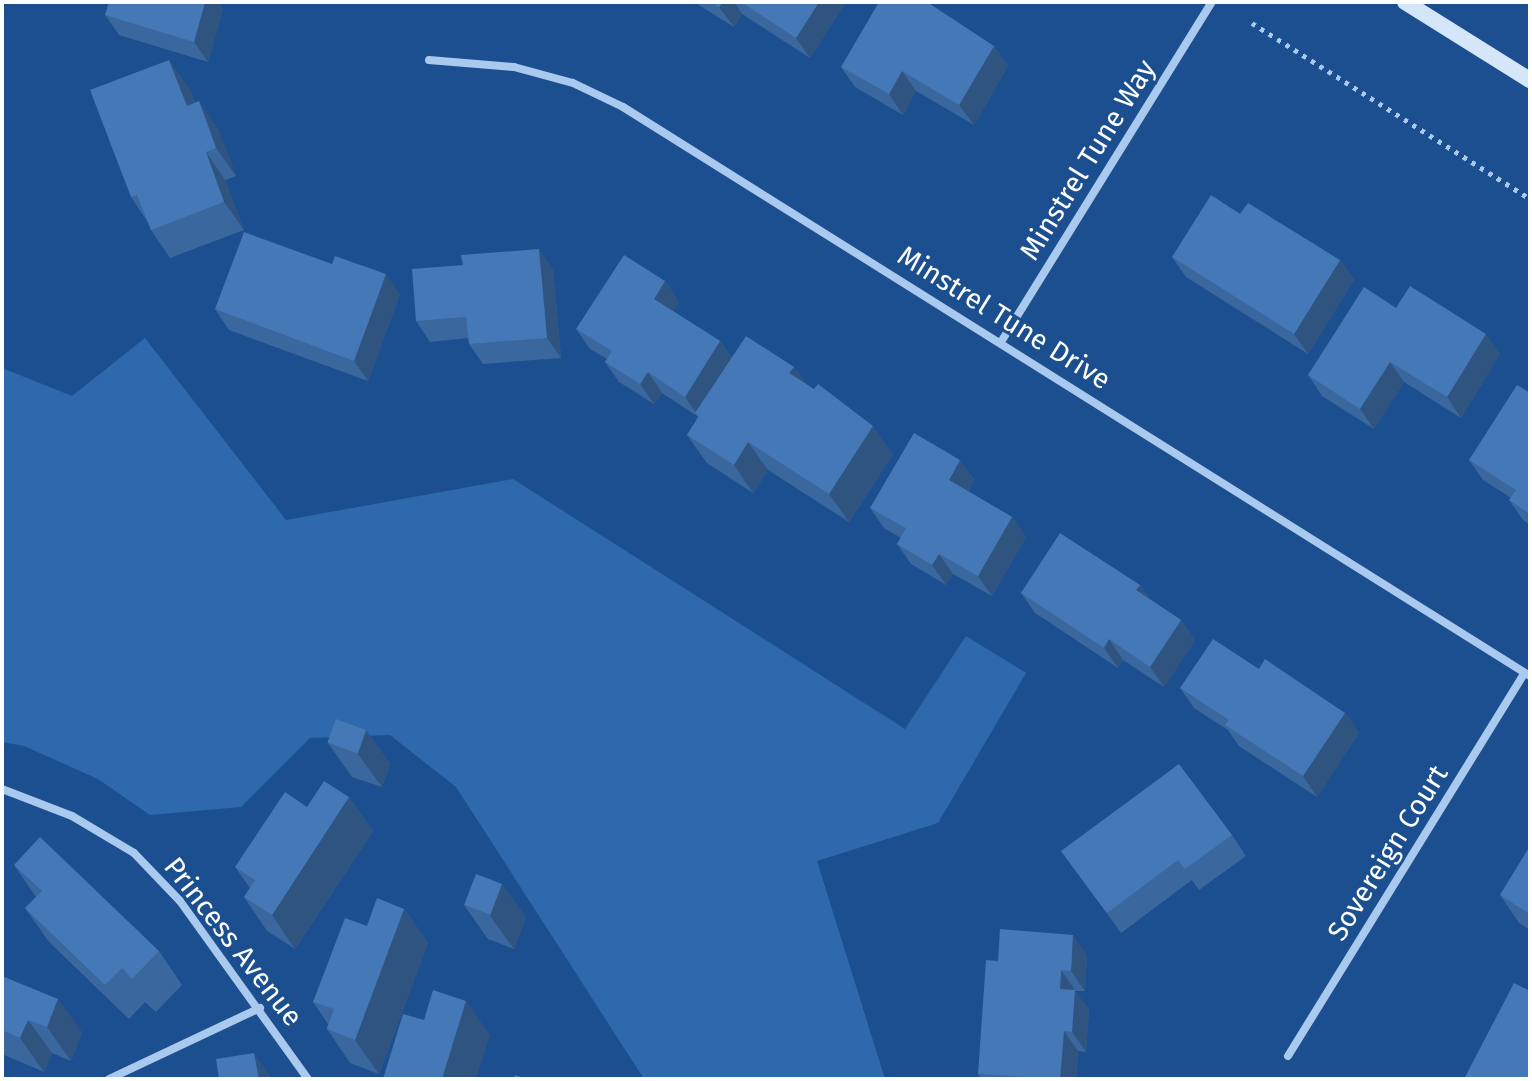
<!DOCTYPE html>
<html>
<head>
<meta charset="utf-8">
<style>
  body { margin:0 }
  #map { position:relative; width:1532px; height:1081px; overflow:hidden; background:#1b4f8f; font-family:"Fira Sans",sans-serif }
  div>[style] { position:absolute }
  .green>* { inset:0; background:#2e69ad }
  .path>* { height:5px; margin-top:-2.5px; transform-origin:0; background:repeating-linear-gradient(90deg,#a9c9ee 0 4px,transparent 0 10px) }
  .street>* { height:8px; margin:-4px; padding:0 4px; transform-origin:4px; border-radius:4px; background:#a9c9ee }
  .secondary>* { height:16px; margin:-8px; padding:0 8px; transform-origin:8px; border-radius:8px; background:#d6e6fa }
  .wall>* { inset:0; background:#3a679d }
  .shaded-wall>* { inset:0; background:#305480 }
  .building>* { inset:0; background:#4478b7; transform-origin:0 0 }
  span { translate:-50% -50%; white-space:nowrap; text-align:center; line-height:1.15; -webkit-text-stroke:6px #1b4f8f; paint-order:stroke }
  .street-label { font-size:28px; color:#fff }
  .frame { position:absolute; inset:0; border:4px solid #fff; pointer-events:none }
</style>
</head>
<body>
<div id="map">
  <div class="green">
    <div style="clip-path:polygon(145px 338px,286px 520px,513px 479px,905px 729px,966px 636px,1026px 673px,938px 823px,817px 861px,885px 1079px,644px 1079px,456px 787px,390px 735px,310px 738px,241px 807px,150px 815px,98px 779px,24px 746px,2px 742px,2px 368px,72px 396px)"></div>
  </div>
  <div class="path">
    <div style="left:1252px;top:23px;width:329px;rotate:32.3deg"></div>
  </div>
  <div class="street">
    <div style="left:429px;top:60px;width:85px;rotate:4.7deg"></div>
    <div style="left:514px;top:67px;width:61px;rotate:15.2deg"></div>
    <div style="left:573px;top:83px;width:55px;rotate:25.6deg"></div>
    <div style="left:623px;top:107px;width:1071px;rotate:32.1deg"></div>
    <div style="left:1001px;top:342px;width:400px;rotate:-58.2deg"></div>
    <div style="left:2px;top:789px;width:75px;rotate:21.1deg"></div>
    <div style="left:72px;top:816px;width:72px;rotate:30.8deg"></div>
    <div style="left:134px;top:853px;width:66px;rotate:46.2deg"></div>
    <div style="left:180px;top:901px;width:219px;rotate:54.3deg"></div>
    <div style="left:1288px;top:1056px;width:450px;rotate:-58.3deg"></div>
    <div style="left:109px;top:1079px;width:167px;rotate:-25.2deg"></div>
  </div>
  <div class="secondary">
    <div style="left:1405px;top:2px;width:147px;rotate:32deg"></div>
  </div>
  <div class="wall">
    <div style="clip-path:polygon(109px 2px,219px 2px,223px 9px,208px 62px,119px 35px,105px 15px)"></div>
    <div style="clip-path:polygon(694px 2px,846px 2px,810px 58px,742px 14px,734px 27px)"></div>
    <div style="clip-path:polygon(994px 46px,1008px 66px,974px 125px,916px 91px,903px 115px,855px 87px,841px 67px)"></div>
    <div style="clip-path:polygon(189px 88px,195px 103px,218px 129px,236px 176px,225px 180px,244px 230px,170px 258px,151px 230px,147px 221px,131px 197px)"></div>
    <div style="clip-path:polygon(1172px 257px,1340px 260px,1354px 280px,1308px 354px,1186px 277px)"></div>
    <div style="clip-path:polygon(553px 269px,561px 358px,483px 364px,469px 344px,468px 338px,430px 342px,416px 321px)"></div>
    <div style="clip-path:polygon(665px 281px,679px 302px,673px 311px,720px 341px,732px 358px,794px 367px,806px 384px,893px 454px,849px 522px,768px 470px,753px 493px,707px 463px,687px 435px,698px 417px,697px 416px,662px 393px,654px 404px,619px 382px,605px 362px,607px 359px,590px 349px,576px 329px)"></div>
    <div style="clip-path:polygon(400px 294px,368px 381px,229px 330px,215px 309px)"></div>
    <div style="clip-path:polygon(1396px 308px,1500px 354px,1461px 418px,1404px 382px,1374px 429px,1322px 396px,1308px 375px)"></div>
    <div style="clip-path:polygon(1530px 393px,1530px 525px,1523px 520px,1509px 500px,1511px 498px,1483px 480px,1469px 460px)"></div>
    <div style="clip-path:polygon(960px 460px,974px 480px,968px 491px,1012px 517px,1026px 537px,992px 596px,953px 574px,946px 585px,911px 564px,897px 544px,901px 538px,884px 528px,870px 508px)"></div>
    <div style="clip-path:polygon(1140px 585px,1150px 599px,1181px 620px,1195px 640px,1164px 687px,1123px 660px,1118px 668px,1035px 613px,1021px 593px)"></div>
    <div style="clip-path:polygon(1259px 669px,1345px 713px,1359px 733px,1317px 797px,1239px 746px,1228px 730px,1194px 708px,1180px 688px)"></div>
    <div style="clip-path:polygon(366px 730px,390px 764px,382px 787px,352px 777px,328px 743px)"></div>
    <div style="clip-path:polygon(349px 797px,373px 831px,295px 949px,267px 931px,244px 897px,250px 888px,235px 867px,307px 807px)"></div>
    <div style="clip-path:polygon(1232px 835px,1246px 856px,1199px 890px,1192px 880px,1121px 933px,1061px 851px)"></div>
    <div style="clip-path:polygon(1530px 846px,1530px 930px,1519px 923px,1500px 895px)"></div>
    <div style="clip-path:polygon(14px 865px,159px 951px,182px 985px,156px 1012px,145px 1002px,129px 1019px,49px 942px,25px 908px,36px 897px)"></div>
    <div style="clip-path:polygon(464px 905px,526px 917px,514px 949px,488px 939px)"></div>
    <div style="clip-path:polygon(404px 909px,428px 943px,379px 1074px,350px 1063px,327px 1029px,328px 1024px,313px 1002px,367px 926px)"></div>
    <div style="clip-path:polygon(1087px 955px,1085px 991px,1075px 991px,1089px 1010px,1086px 1052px,1078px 1051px,1076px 1079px,981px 1079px,978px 1074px,998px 961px)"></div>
    <div style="clip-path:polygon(2px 976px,82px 1032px,71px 1061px,52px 1053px,44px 1072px,2px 1054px)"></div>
  </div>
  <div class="shaded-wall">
    <div style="clip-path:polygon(205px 2px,219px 2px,223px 9px,208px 62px,194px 42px)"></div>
    <div style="clip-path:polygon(723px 2px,734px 2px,742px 14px,734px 27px,719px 7px)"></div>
    <div style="clip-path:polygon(819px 2px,846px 2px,810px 58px,796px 38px)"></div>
    <div style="clip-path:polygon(994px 46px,1008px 66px,974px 125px,959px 105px)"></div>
    <div style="clip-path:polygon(169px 60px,189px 88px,207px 134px,187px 106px)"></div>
    <div style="clip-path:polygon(902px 71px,916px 91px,903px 115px,889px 94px)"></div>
    <div style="clip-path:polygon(199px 101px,218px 129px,236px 176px,216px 148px)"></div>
    <div style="clip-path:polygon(206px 152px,225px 180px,244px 230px,224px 202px)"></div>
    <div style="clip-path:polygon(539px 249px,553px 269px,561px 358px,547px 338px)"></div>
    <div style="clip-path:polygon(1340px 260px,1354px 280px,1308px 354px,1294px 334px)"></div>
    <div style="clip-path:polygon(386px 274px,400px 294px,368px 381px,354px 361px)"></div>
    <div style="clip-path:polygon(665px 281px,679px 302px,668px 319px,654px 299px)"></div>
    <div style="clip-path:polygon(1486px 334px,1500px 354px,1461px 418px,1447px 397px)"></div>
    <div style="clip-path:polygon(720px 341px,734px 362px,697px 414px,685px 397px)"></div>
    <div style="clip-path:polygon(1390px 362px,1404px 382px,1374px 429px,1360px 409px)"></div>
    <div style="clip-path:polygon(794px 367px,814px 395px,789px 373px)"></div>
    <div style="clip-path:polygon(648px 372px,662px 393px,654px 404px,640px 384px)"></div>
    <div style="clip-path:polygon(873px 426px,893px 454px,849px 522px,829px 494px)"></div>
    <div style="clip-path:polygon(748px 442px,768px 470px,753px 493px,734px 465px)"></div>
    <div style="clip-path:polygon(960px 460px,974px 480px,963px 500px,949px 480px)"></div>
    <div style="clip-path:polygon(1012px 517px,1026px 537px,992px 596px,978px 576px)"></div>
    <div style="clip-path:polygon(939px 554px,953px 574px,946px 585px,932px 565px)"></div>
    <div style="clip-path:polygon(1140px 585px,1154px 605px,1136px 590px)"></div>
    <div style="clip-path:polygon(1181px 620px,1195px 640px,1164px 687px,1150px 667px)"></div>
    <div style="clip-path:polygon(1109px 639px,1123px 660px,1118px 668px,1104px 648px)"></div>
    <div style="clip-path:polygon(1345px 713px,1359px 733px,1317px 797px,1303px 776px)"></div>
    <div style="clip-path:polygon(366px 730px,390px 764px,382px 787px,358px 754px)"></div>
    <div style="clip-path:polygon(349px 797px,373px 831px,295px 949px,272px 915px)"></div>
    <div style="clip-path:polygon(502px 884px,526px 917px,514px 949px,490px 916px)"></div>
    <div style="clip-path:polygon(404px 909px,428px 943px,379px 1074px,355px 1040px)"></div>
    <div style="clip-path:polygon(1073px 935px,1087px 955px,1085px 991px,1071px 971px)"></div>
    <div style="clip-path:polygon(1061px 970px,1089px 1010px,1086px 1052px,1072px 1032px,1060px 989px)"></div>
    <div style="clip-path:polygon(58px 999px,82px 1032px,71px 1061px,47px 1027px)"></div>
    <div style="clip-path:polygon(466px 1001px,490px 1035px,476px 1079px,442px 1079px)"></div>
    <div style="clip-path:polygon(28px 1020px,52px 1053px,44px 1072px,20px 1038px)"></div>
    <div style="clip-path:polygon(1064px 1031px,1078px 1051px,1076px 1079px,1060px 1079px)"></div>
    <div style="clip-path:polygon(254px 1053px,272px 1079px,259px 1079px)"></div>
  </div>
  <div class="building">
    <div style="clip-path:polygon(109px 2px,205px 2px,194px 42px,105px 15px)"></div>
    <div style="clip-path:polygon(712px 2px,723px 2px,719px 7px)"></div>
    <div style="clip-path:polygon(741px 2px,819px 2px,796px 38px)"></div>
    <div style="clip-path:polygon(879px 2px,927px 2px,994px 46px,959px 105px,902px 71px,889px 94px,841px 67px)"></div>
    <div style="clip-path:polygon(169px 60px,187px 106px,199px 101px,216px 148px,206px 152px,224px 202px,151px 230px,137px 195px,131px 197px,90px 90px)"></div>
    <div style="clip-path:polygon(1211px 195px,1240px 214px,1248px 203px,1340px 260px,1294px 334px,1172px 257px)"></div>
    <div style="clip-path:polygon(244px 232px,332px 264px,335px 256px,386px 274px,354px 361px,215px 309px)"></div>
    <div style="clip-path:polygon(539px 249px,547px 338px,469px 344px,466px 317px,416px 321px,412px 269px,463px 265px,461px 255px)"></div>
    <div style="clip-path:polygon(624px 255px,665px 281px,654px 299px,720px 341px,685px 397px,648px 372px,640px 384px,605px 362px,612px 351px,576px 329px)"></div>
    <div style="clip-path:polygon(1410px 286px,1486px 334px,1447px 397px,1390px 362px,1360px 409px,1308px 375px,1364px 287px,1396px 308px)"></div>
    <div style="clip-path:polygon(746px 336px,794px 367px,789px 373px,814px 389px,818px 384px,873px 426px,829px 494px,748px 442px,734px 465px,687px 435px,699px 416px,695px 413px)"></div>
    <div style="clip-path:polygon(1517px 385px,1530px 393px,1530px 514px,1509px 500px,1516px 490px,1469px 460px)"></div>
    <div style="clip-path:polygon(914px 433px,960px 460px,949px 480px,1012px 517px,978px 576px,939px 554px,932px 565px,897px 544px,906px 528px,870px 508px)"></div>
    <div style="clip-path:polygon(1060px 533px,1140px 585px,1136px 590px,1181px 620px,1150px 667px,1109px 639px,1104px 648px,1021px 593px)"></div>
    <div style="clip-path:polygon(1213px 639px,1259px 669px,1265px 659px,1345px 713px,1303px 776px,1225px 725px,1229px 720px,1180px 688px)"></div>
    <div style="left:336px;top:719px;width:32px;height:25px;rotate:20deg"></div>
    <div style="clip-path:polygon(1179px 764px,1232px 835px,1185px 869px,1178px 860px,1107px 913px,1061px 851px)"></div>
    <div style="clip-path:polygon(324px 781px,349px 797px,272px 915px,244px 897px,255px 880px,235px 867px,285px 792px,307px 807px)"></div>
    <div style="clip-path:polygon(40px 837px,159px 951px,132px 979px,122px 968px,105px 985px,25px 908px,42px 891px,14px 865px)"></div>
    <div style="clip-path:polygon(1530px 846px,1530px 914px,1500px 895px)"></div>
    <div style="left:476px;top:874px;width:28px;height:33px;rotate:21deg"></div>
    <div style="clip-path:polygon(377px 898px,404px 909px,355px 1040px,327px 1029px,334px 1009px,313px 1002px,345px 918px,367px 926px)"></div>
    <div style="clip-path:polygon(1000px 929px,1073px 935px,1071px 971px,1061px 970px,1060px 989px,1075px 990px,1072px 1032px,1064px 1031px,1060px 1079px,978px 1074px,986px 960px,998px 961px)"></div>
    <div style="clip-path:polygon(2px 976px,58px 999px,47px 1027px,28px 1020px,20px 1038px,2px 1030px)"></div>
    <div style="clip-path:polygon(1514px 983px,1530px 991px,1530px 1079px,1464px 1079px)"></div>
    <div style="clip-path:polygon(433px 990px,466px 1001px,442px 1079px,383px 1079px,403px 1014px,424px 1020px)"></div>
    <div style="clip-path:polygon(254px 1053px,259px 1079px,219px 1079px,216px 1059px)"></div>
    <div style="clip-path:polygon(515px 1075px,526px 1079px,514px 1079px)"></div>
  </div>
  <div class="street-label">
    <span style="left:1088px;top:160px;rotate:-58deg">Minstrel Tune Way</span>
    <span style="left:1004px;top:318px;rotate:32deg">Minstrel Tune Drive</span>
    <span style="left:1388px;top:853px;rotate:-58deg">Sovereign Court</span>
    <span style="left:233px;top:942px;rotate:52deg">Princess Avenue</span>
  </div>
  <div class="frame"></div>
</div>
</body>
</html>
